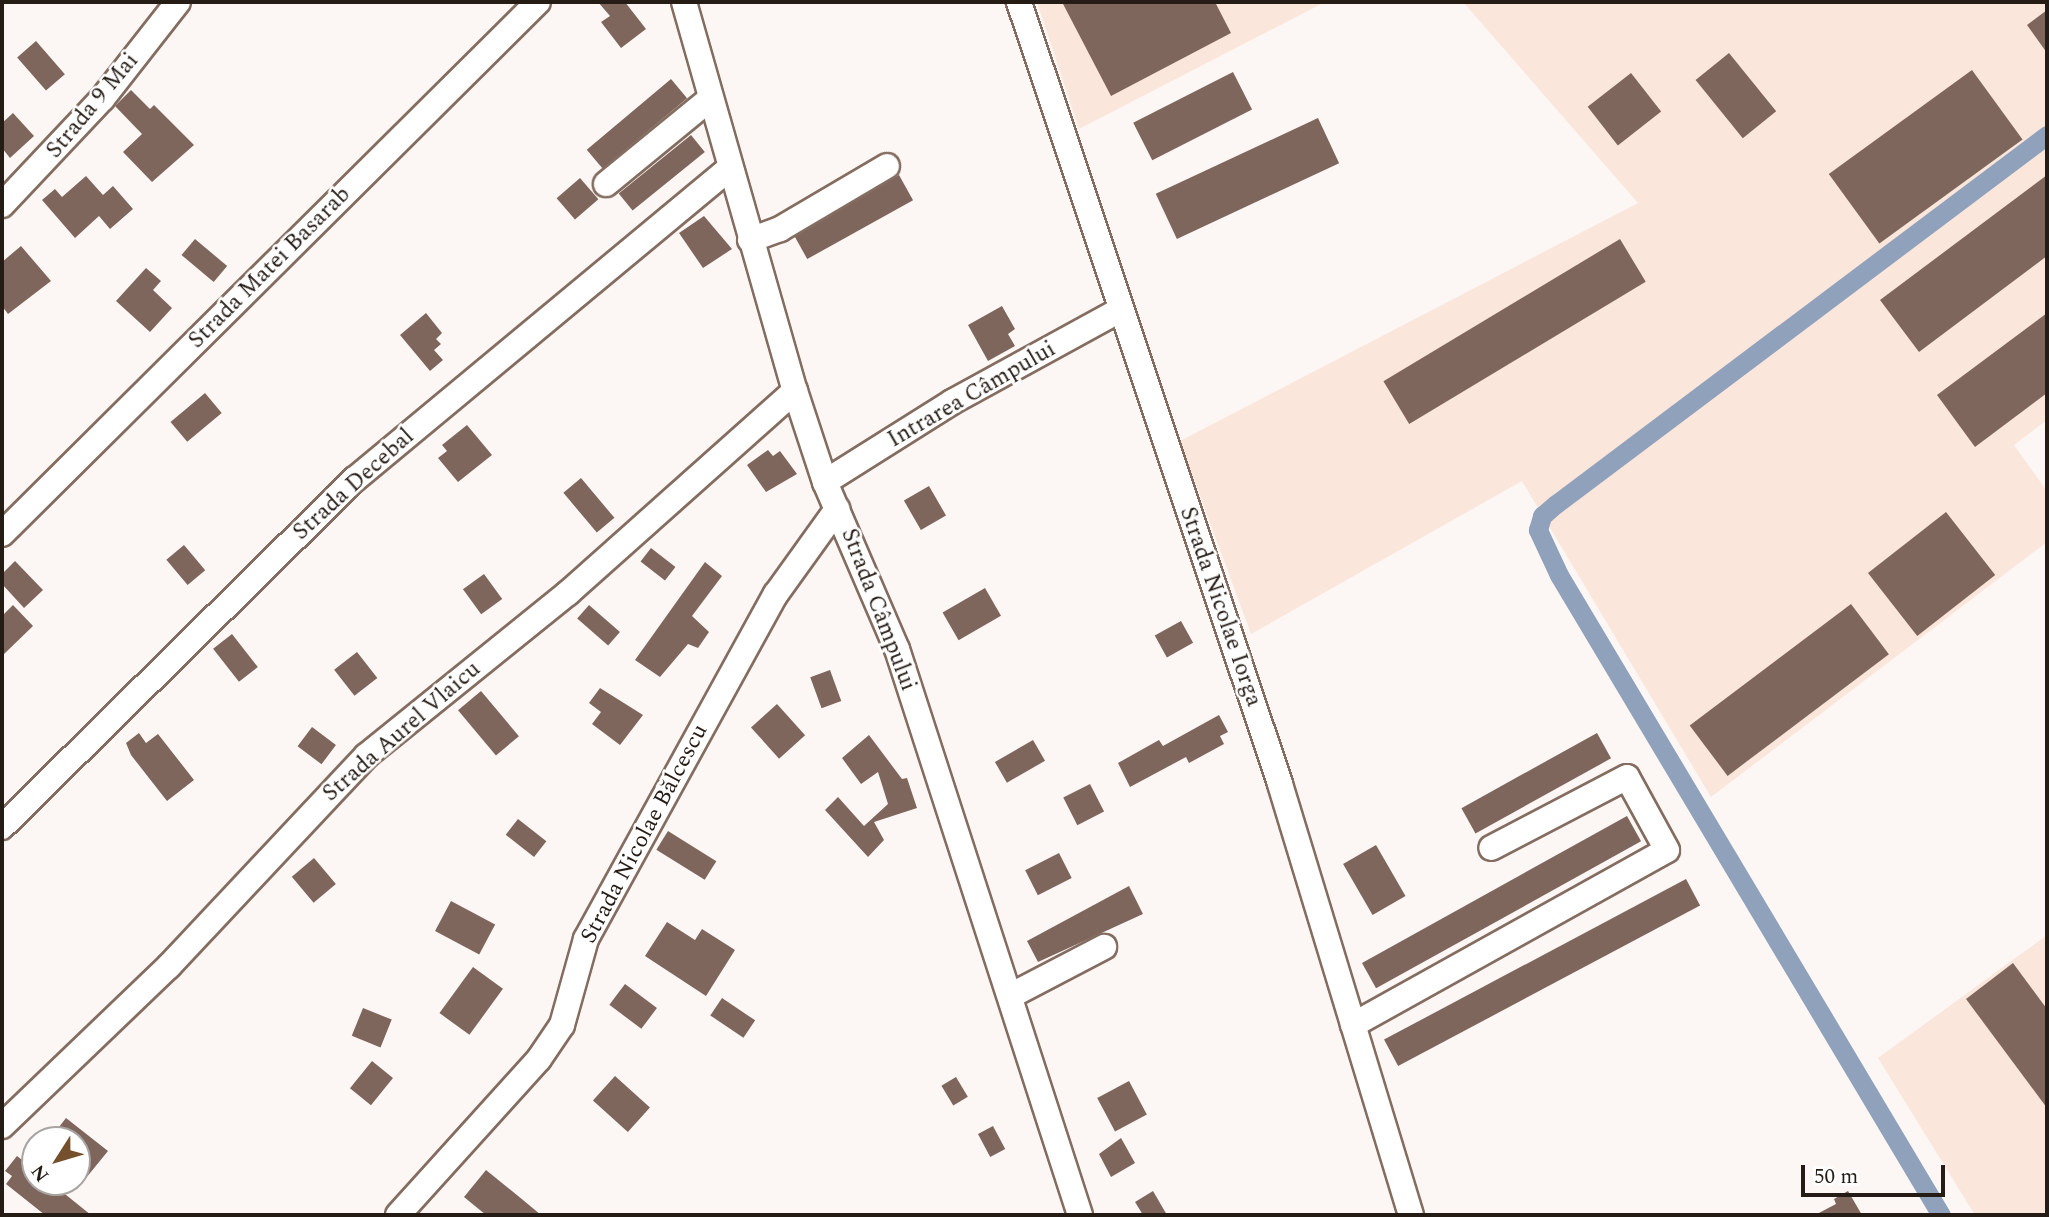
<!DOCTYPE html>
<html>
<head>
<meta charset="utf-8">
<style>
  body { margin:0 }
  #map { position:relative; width:2049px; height:1217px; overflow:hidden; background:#fcf7f4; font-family:Spectral,serif }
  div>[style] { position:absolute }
  .built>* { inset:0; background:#fbe6db }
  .canal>* { height:19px; margin:-9.5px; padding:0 9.5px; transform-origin:9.5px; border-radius:9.5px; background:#90a1bb }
  .building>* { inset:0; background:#7f665d; transform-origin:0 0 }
  .roads { filter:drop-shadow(2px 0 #846d60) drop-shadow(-2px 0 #846d60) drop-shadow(0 2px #846d60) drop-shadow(0 -2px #846d60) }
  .minor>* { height:24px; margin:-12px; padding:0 12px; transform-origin:12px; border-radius:12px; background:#fff }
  span { translate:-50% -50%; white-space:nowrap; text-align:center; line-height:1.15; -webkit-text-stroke:5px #fff; paint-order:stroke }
  .street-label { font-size:23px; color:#251c16 }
  .frame { position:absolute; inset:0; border:4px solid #251c16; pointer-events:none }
  .north { position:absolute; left:21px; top:1126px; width:70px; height:70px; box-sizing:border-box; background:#fff; border:2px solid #a8a4a2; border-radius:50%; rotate:233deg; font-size:19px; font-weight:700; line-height:28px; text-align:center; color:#251c16 }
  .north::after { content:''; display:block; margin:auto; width:24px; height:32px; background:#75502c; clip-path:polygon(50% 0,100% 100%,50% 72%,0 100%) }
  .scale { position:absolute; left:1801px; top:1165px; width:144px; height:32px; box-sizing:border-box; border:4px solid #251c16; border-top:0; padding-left:9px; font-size:21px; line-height:24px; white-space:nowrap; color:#251c16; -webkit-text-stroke:5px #fff; paint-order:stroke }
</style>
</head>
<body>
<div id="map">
  <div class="built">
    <div style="clip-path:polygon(1037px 2px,1325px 2px,1079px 129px)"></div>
    <div style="clip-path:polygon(1463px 2px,2047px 2px,2047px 420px,2014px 445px,2047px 491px,2047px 542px,1711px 797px,1522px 481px,1251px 634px,1180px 441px,1638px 203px)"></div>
    <div style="clip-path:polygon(2047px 935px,2047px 1215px,1975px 1215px,1878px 1058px)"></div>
  </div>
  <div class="canal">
    <div style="left:1941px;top:1215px;width:745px;rotate:-120.83deg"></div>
    <div style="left:1559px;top:575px;width:50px;rotate:-115deg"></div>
    <div style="left:1538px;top:530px;width:15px;rotate:-74deg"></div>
    <div style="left:1542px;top:516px;width:18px;rotate:-41deg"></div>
    <div style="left:1556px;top:504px;width:614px;rotate:-36.93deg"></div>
  </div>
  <div class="building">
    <div style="clip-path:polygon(598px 2px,625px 2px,646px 29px,621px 48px,601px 22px,610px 16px)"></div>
    <div style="clip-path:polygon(1062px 2px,1215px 2px,1231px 33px,1111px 96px)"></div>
    <div style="clip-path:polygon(2047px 10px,2047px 53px,2027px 25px)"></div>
    <div style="left:36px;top:41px;width:44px;height:25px;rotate:49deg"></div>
    <div style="left:1729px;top:53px;width:75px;height:43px;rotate:51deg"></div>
    <div style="left:1972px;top:70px;width:86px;height:177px;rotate:54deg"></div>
    <div style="left:1233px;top:72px;width:42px;height:112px;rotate:63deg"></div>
    <div style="left:1631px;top:73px;width:49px;height:55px;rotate:52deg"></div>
    <div style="left:671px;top:79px;width:25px;height:110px;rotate:50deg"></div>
    <div style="clip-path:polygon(131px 90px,150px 109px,154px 105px,194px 145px,152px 182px,123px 152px,142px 134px,115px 106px)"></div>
    <div style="clip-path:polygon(13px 113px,34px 136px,10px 158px,2px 148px,2px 123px)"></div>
    <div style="left:1318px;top:118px;width:50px;height:179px;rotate:65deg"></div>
    <div style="left:691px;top:135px;width:22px;height:93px;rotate:51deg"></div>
    <div style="left:899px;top:175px;width:29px;height:121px;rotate:61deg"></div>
    <div style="clip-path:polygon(2047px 175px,2047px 256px,1919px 352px,1880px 300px)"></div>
    <div style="clip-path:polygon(86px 176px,103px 195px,113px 186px,133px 209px,110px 229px,99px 216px,75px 238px,42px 200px,55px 189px,62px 197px)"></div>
    <div style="left:580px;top:178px;width:28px;height:31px;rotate:49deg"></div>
    <div style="clip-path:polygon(704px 216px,732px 249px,703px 268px,679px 233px)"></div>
    <div style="left:195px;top:239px;width:42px;height:21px;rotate:40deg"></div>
    <div style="left:1620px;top:239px;width:50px;height:276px;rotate:59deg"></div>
    <div style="clip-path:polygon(21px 246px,51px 281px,8px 314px,2px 306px,2px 262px)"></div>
    <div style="clip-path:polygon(146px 268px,161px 281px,153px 290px,172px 308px,150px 332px,116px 301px)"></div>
    <div style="clip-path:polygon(1002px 306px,1015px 329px,1008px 334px,1015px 346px,988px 361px,968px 325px)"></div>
    <div style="clip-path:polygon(426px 313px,442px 333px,436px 339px,441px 344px,434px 350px,443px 360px,430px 371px,400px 335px)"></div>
    <div style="clip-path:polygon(2047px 313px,2047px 393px,1975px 447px,1937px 395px)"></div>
    <div style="left:205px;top:393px;width:26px;height:45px;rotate:50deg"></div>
    <div style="clip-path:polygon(467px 425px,492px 455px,458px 482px,438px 458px,447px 451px,442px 445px)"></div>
    <div style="clip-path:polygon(768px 450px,773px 456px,780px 451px,797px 474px,766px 492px,747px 465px)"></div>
    <div style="left:581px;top:478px;width:52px;height:23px;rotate:50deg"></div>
    <div style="left:929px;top:486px;width:34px;height:29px;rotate:60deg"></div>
    <div style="left:1946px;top:512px;width:80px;height:99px;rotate:52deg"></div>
    <div style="left:184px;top:545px;width:33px;height:23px;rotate:50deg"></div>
    <div style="left:651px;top:548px;width:31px;height:17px;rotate:38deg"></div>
    <div style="clip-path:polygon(15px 561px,43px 590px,24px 608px,2px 584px,2px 574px)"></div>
    <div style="clip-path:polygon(705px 562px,722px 576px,692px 616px,709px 632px,698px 648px,688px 644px,660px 677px,635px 660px)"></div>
    <div style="left:484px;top:574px;width:31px;height:26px;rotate:54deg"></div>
    <div style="left:985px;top:588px;width:32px;height:49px;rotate:60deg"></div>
    <div style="left:1851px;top:604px;width:63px;height:202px;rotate:53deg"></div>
    <div style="clip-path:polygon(13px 605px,33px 626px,2px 656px,2px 616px)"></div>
    <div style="left:589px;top:605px;width:41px;height:18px;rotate:41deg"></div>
    <div style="left:1181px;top:621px;width:25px;height:30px;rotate:61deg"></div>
    <div style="left:232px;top:634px;width:42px;height:24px;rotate:52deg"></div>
    <div style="left:357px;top:652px;width:33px;height:29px;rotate:52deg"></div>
    <div style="left:830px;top:670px;width:33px;height:21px;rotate:70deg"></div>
    <div style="clip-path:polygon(600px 688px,643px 715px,620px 745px,592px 724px,601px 712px,589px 703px)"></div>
    <div style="left:481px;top:691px;width:59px;height:30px;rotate:50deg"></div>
    <div style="left:777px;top:704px;width:42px;height:35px;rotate:48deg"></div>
    <div style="clip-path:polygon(1219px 715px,1228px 732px,1220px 736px,1224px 744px,1189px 763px,1186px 757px,1130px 787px,1118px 763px,1159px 740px,1163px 746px)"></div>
    <div style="left:312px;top:727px;width:30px;height:24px;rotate:37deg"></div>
    <div style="clip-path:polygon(139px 733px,146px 743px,158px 734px,194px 780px,167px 801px,131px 755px,126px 743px)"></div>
    <div style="left:1597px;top:733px;width:29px;height:155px;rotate:61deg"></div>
    <div style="clip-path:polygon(869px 735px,902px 779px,907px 778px,917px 808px,874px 822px,884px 840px,868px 857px,825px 810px,838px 797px,864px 826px,888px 804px,878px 772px,861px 784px,842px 758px)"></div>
    <div style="left:1033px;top:740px;width:24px;height:44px;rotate:60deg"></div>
    <div style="left:1090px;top:784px;width:31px;height:30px;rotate:63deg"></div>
    <div style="left:1627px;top:816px;width:29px;height:303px;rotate:61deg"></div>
    <div style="left:518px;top:819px;width:36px;height:20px;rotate:38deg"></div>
    <div style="left:668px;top:831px;width:57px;height:22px;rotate:32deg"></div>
    <div style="left:1376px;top:845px;width:59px;height:38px;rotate:60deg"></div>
    <div style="left:1059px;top:853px;width:28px;height:38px;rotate:63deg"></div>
    <div style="left:314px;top:858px;width:34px;height:29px;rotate:50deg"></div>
    <div style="left:1686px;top:879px;width:30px;height:342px;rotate:62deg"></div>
    <div style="clip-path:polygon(1129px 886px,1143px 914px,1038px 962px,1027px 941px)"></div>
    <div style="left:451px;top:901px;width:50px;height:34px;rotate:28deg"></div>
    <div style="clip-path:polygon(667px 922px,695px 940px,702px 929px,735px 950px,706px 996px,645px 956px)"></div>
    <div style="clip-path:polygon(2013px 963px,2047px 1009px,2047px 1108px,1966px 999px)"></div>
    <div style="left:473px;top:967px;width:37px;height:57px;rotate:36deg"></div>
    <div style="left:625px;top:984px;width:40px;height:26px;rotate:37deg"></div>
    <div style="left:722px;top:998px;width:40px;height:21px;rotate:34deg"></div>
    <div style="left:363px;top:1008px;width:31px;height:30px;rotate:22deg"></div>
    <div style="left:372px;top:1061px;width:27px;height:35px;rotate:39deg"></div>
    <div style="left:615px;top:1076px;width:47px;height:33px;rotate:42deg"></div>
    <div style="left:956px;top:1077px;width:23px;height:17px;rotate:59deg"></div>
    <div style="left:1129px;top:1081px;width:38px;height:36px;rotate:62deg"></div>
    <div style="clip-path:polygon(66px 1118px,108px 1151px,77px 1189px,77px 1140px,49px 1140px)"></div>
    <div style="left:993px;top:1126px;width:26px;height:17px;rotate:62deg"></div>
    <div style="clip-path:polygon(1121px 1138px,1135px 1163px,1111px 1177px,1099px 1154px)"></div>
    <div style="clip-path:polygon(17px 1156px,35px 1170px,35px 1182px,50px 1182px,91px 1215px,45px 1215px,6px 1184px,12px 1176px,5px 1171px)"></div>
    <div style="clip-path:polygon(486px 1170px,523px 1200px,541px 1215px,486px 1215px,464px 1197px)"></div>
    <div style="clip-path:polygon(1153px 1191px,1167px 1215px,1143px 1215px,1135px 1202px)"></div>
    <div style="clip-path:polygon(1848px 1191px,1862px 1215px,1815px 1215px,1836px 1204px,1834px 1199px)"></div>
  </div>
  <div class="roads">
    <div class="minor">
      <div style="left:684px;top:2px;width:405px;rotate:74.1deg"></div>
      <div style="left:795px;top:391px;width:96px;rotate:71.8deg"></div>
      <div style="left:825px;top:482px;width:182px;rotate:66.7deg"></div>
      <div style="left:897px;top:649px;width:595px;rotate:72.08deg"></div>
      <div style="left:1019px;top:2px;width:824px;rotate:71.54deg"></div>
      <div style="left:1280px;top:784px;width:450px;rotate:73.1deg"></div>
      <div style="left:606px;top:184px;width:134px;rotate:-39.3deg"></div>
      <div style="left:2px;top:205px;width:146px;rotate:-46.7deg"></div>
      <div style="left:102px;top:99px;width:123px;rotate:-51.9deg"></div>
      <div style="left:750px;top:240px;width:32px;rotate:-20deg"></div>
      <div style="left:780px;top:229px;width:124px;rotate:-30.5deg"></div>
      <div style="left:825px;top:482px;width:150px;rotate:-32.2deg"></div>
      <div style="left:952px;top:402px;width:192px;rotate:-28.7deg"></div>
      <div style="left:2px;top:534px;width:755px;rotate:-44.79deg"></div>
      <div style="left:2px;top:827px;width:496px;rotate:-44.6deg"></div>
      <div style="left:355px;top:479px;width:486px;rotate:-39.7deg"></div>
      <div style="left:1012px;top:995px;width:104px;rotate:-27.6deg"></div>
      <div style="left:1353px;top:1025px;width:359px;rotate:-29.1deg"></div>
      <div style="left:1667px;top:850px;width:83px;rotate:-118.7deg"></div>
      <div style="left:1627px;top:777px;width:153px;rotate:152.4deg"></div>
      <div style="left:2px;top:1126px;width:231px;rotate:-43.8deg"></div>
      <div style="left:169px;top:966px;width:288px;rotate:-46.8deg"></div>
      <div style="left:366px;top:756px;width:260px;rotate:-38.9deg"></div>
      <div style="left:568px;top:593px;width:304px;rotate:-41.7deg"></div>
      <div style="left:398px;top:1215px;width:210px;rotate:-47.9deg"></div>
      <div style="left:539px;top:1059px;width:41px;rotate:-55.9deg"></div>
      <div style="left:562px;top:1025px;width:89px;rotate:-74.4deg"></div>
      <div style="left:586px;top:939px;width:394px;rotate:-61.2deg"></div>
      <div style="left:776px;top:594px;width:105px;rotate:-54.3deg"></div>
    </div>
  </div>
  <div class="street-label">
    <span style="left:93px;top:106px;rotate:-50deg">Strada 9 Mai</span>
    <span style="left:270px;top:268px;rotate:-45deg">Strada Matei Basarab</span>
    <span style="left:972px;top:395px;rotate:-30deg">Intrarea Câmpului</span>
    <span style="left:354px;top:485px;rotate:-42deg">Strada Decebal</span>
    <span style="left:1220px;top:607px;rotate:71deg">Strada Nicolae Iorga</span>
    <span style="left:878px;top:610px;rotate:69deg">Strada Câmpului</span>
    <span style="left:402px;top:732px;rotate:-41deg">Strada Aurel Vlaicu</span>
    <span style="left:645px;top:834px;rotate:-62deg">Strada Nicolae Bălcescu</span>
  </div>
  <div class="frame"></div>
  <div class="north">N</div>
  <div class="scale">50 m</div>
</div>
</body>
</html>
